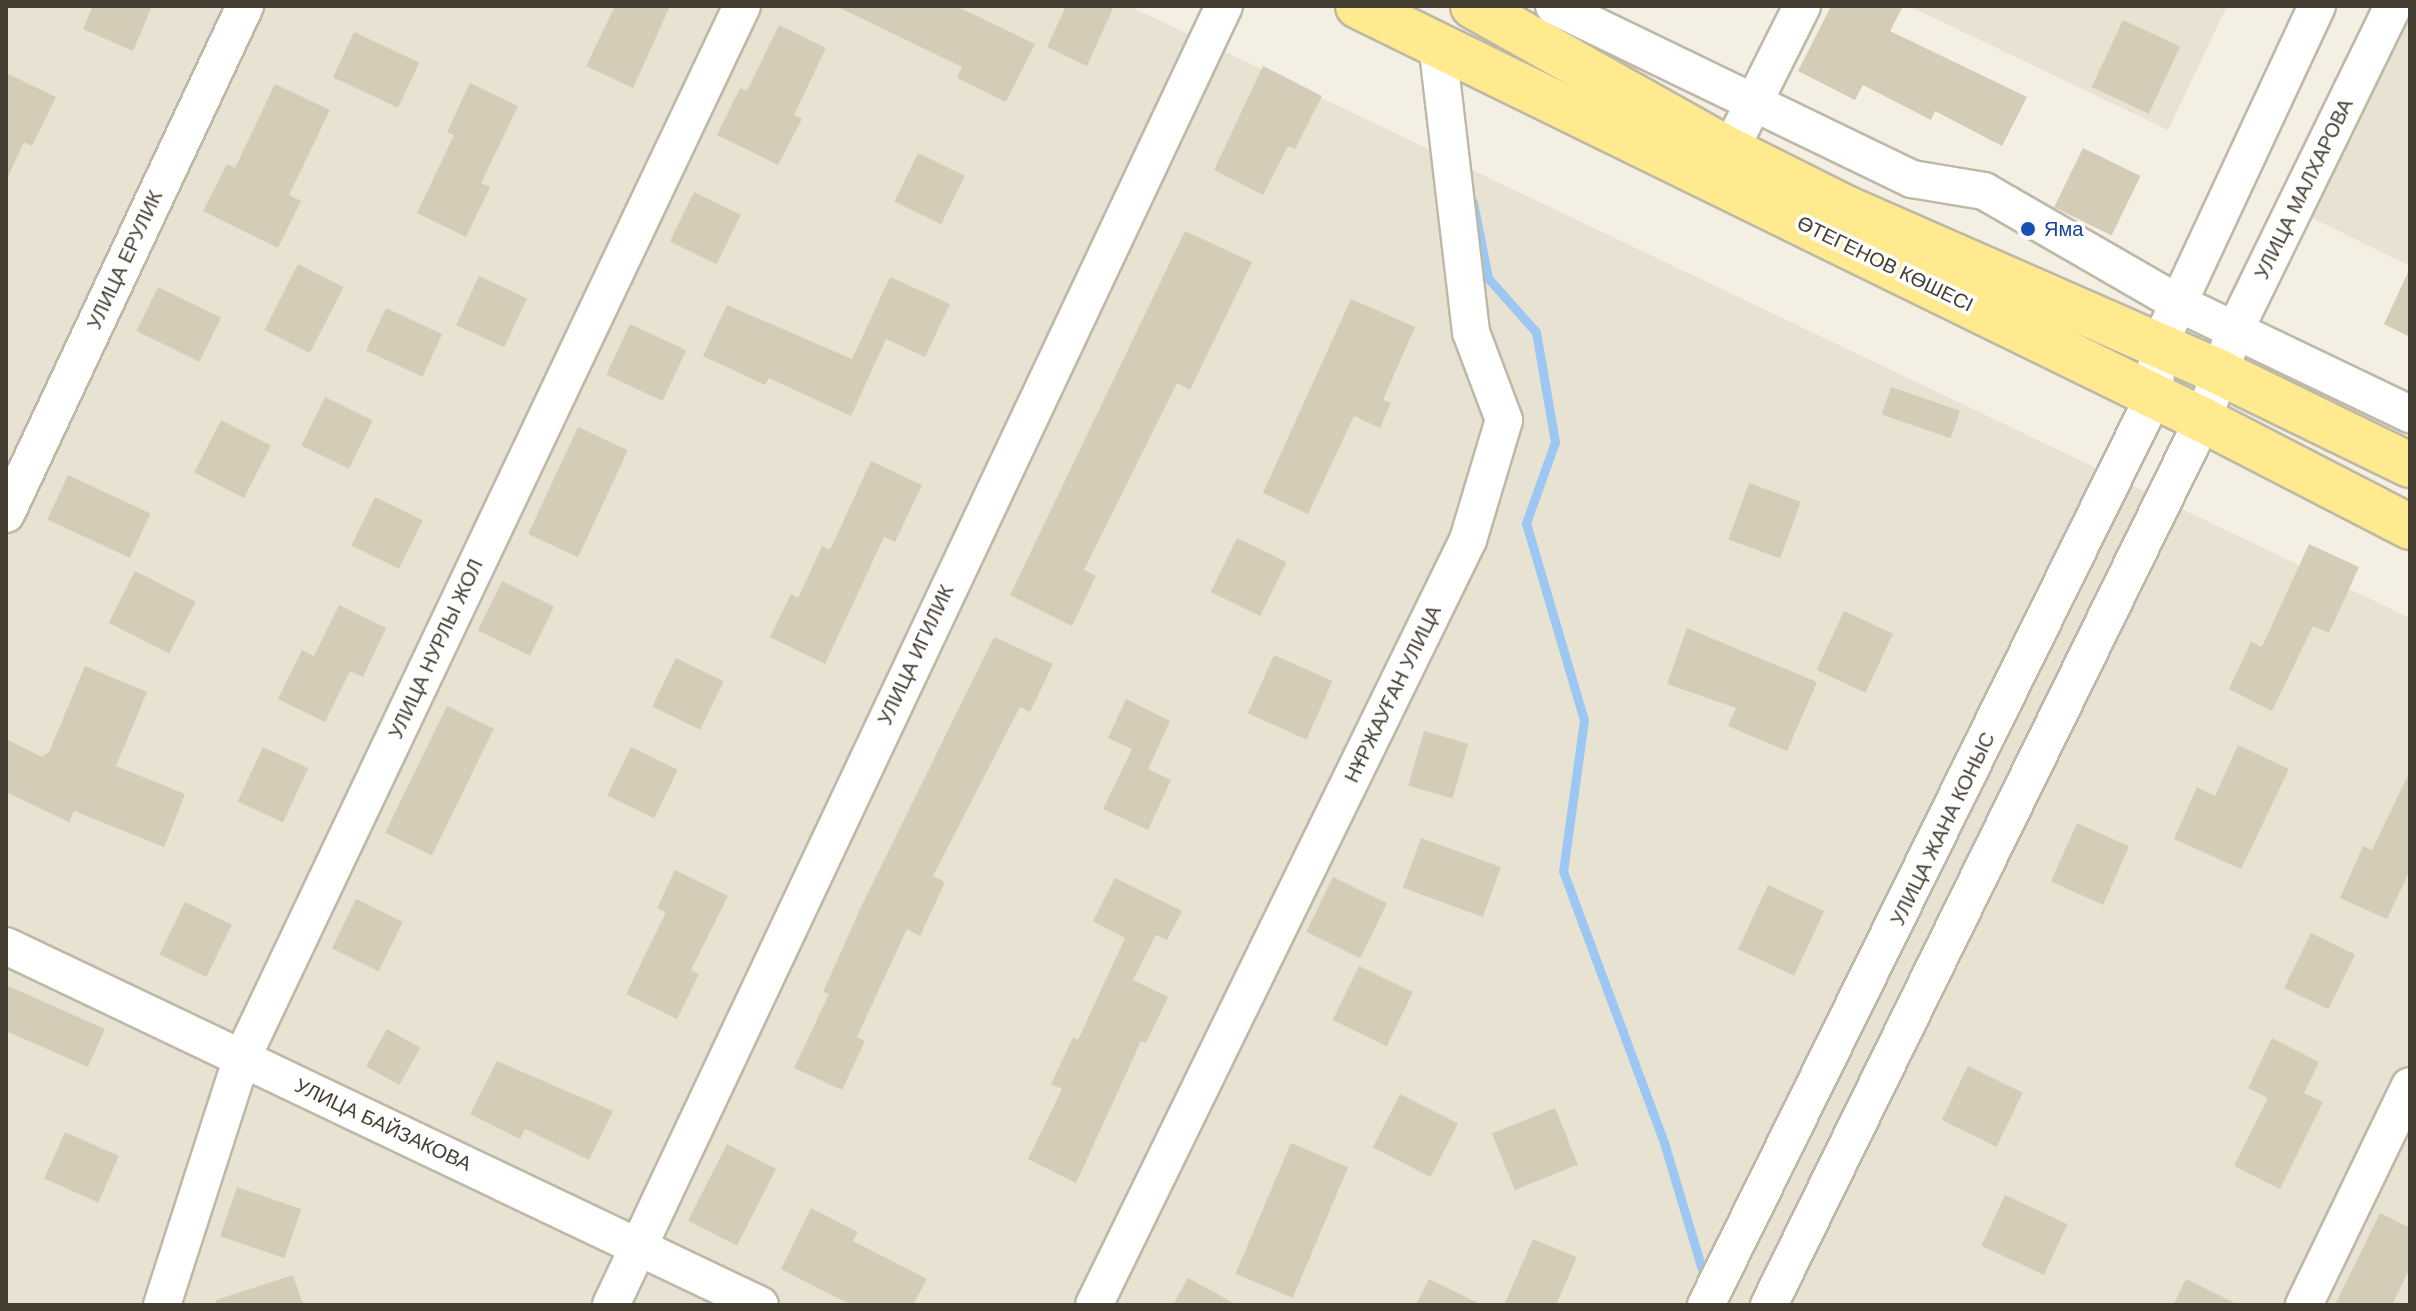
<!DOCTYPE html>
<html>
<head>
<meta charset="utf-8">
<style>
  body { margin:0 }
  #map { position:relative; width:2416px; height:1311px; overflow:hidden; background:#f3efe3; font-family:Arial,sans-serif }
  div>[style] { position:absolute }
  .residential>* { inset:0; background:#e7e2d1 }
  .stream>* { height:9px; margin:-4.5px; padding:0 4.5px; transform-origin:4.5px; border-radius:4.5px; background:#9cc7f3 }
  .building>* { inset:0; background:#d5ccb8; transform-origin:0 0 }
  .roads { filter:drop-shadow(2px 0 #beb8a6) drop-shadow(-2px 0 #beb8a6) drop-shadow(0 2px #beb8a6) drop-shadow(0 -2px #beb8a6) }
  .minor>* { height:36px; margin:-18px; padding:0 18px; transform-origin:18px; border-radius:18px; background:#fff }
  .major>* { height:44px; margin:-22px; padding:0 22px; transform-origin:22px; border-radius:22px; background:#ffea90 }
  .dots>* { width:22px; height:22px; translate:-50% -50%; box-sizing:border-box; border:4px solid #fff; border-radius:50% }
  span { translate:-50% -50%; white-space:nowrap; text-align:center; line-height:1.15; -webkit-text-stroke:7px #fff; paint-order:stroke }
  .street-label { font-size:20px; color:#453f33 }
  .transit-label { font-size:20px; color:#164399 }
  .left { translate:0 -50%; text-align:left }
  .frame { position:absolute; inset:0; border:8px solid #453f33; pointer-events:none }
</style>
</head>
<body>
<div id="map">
  <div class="residential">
    <div style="clip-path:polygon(6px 6px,1129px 6px,2410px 618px,2410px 1305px,6px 1305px)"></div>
    <div style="clip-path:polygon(1909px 6px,2227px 6px,2168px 130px)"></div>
    <div style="clip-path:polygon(2410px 6px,2410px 266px,2306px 215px)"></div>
  </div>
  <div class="stream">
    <div style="left:1473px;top:202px;width:77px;rotate:78.8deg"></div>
    <div style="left:1488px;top:278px;width:72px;rotate:48.4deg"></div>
    <div style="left:1536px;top:332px;width:112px;rotate:80.2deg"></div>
    <div style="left:1555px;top:442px;width:86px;rotate:109.7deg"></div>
    <div style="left:1526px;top:523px;width:205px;rotate:73.6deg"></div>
    <div style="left:1584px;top:720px;width:152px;rotate:97.9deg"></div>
    <div style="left:1563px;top:871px;width:293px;rotate:69.6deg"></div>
    <div style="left:1665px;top:1146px;width:143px;rotate:73.3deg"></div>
  </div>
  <div class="building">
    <div style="clip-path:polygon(93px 6px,152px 6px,133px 51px,83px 29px)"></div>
    <div style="clip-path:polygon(615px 6px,670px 6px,633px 88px,586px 66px)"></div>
    <div style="clip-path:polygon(836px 6px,956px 6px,1035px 44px,1006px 102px,957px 78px,962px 67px)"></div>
    <div style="clip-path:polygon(1066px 6px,1114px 6px,1087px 66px,1047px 47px)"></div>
    <div style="clip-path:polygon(1831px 6px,1903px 6px,1890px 31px,2027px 97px,2002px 146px,1935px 111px,1931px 120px,1863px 85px,1855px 100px,1798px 71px)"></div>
    <div style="left:2123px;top:20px;width:63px;height:74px;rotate:25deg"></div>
    <div style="clip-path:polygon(779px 25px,826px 48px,794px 115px,802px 119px,778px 165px,717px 135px,740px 88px,747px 91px)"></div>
    <div style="left:354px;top:32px;width:72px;height:50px;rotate:25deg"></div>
    <div style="clip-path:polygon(1263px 66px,1322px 96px,1295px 149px,1288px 146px,1263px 195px,1214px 170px)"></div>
    <div style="clip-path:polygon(6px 73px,56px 97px,32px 146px,24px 142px,6px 181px)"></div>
    <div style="clip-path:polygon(470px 83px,518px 106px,481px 183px,490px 187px,466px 237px,417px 213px,454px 135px,447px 132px)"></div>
    <div style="clip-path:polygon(275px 84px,330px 110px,289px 195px,301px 201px,278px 248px,203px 211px,227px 164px,235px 168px)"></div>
    <div style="left:2083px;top:148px;width:64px;height:66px;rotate:26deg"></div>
    <div style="left:918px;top:153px;width:52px;height:54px;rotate:26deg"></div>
    <div style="left:694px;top:192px;width:52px;height:55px;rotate:26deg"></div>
    <div style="clip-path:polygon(1185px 231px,1252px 262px,1190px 390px,1177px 383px,1084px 570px,1096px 576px,1072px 626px,1010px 595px)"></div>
    <div style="left:298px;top:264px;width:51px;height:74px;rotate:27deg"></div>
    <div style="clip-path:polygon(2410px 268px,2410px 337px,2384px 324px)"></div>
    <div style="left:479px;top:276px;width:53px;height:54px;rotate:25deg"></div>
    <div style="clip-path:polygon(890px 277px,950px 304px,925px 357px,886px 339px,851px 416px,769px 378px,765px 385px,703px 356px,727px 305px,852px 359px)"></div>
    <div style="left:158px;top:287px;width:70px;height:49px;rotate:26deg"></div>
    <div style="clip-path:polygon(1351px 299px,1415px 327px,1383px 400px,1391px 403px,1380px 428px,1354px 416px,1308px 514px,1263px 493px)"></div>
    <div style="left:386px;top:308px;width:62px;height:47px;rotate:25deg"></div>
    <div style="left:630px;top:324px;width:62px;height:56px;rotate:25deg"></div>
    <div style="left:1891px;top:387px;width:73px;height:29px;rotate:19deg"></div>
    <div style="left:325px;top:397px;width:53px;height:54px;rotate:26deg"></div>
    <div style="left:221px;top:420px;width:56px;height:59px;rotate:27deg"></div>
    <div style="left:578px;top:427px;width:55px;height:118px;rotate:25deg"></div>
    <div style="clip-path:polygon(871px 461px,922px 485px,895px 542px,884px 537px,825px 664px,770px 637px,791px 594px,798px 598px,822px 546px,830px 550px)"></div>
    <div style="left:68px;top:475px;width:91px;height:49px;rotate:25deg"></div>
    <div style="left:1749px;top:483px;width:55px;height:60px;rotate:20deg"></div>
    <div style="left:375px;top:497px;width:53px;height:54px;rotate:26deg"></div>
    <div style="left:1237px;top:538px;width:55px;height:60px;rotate:26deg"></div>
    <div style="clip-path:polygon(2309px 544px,2359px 567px,2329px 633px,2313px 626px,2272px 711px,2229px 689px,2251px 642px,2262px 647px)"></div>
    <div style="left:135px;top:571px;width:68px;height:58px;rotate:27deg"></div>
    <div style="left:502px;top:581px;width:58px;height:55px;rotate:26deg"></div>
    <div style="clip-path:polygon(339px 605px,386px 628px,363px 677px,350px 671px,325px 722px,278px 699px,302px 650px,314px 656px)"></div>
    <div style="left:1844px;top:611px;width:54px;height:65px;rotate:25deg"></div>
    <div style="clip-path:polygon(1687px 628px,1817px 682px,1787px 751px,1728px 726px,1736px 708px,1667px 684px)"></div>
    <div style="clip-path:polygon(994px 637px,1053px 664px,1030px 712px,1020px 707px,933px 876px,945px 882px,920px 936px,907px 929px,857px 1037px,865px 1041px,842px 1090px,794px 1068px,829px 994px,823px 992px,861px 907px)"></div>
    <div style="left:1274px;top:655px;width:64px;height:64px;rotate:24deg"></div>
    <div style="left:676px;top:658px;width:53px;height:54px;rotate:26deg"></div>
    <div style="clip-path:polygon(85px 666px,147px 692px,116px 766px,185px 794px,164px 847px,74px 811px,69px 822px,6px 792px,6px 739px,42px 757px,49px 752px)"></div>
    <div style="clip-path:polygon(1126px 699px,1170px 721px,1148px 769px,1171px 780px,1148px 830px,1103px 809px,1132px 749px,1108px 738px)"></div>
    <div style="left:447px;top:706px;width:52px;height:141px;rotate:26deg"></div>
    <div style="left:1424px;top:731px;width:46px;height:57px;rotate:16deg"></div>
    <div style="clip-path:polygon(2238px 745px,2289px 769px,2241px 869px,2174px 839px,2197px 787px,2215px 796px)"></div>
    <div style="left:263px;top:747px;width:50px;height:60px;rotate:25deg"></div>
    <div style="left:631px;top:747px;width:52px;height:54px;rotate:26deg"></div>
    <div style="clip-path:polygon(2410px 771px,2410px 870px,2387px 919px,2340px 898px,2363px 846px,2372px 850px)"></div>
    <div style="left:2077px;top:823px;width:57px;height:64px;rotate:24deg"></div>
    <div style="left:1421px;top:838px;width:85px;height:53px;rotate:20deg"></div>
    <div style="clip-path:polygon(675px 870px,728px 896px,691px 970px,699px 974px,677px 1019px,626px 994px,666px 912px,657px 908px)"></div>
    <div style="left:1333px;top:877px;width:60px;height:61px;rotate:26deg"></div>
    <div style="clip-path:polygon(1115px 878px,1182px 911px,1167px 940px,1156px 935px,1133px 980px,1168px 997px,1146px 1043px,1141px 1041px,1076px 1183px,1028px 1159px,1062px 1089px,1051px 1084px,1073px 1037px,1078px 1040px,1125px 938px,1093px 921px)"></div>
    <div style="left:1768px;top:885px;width:62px;height:71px;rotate:25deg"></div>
    <div style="left:356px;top:899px;width:52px;height:55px;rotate:26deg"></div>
    <div style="left:185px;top:902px;width:52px;height:58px;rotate:26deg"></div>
    <div style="left:2311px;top:933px;width:49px;height:61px;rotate:26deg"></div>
    <div style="left:1359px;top:966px;width:60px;height:60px;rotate:26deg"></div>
    <div style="clip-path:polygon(6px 985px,105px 1029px,88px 1067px,6px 1031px)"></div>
    <div style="left:387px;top:1029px;width:38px;height:43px;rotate:29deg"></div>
    <div style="clip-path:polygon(2272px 1038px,2319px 1062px,2304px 1093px,2323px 1102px,2280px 1189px,2234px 1166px,2268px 1098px,2248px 1088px)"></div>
    <div style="clip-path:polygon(497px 1061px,613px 1111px,589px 1160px,525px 1129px,520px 1139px,470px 1114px)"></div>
    <div style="left:1968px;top:1066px;width:61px;height:60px;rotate:26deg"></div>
    <div style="left:1400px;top:1094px;width:65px;height:60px;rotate:27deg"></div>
    <div style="left:1555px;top:1108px;width:61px;height:68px;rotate:68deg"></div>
    <div style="left:65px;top:1132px;width:59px;height:51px;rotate:24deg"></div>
    <div style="left:1291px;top:1143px;width:62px;height:142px;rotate:23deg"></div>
    <div style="left:727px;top:1144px;width:55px;height:86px;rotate:27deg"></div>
    <div style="left:237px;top:1187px;width:68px;height:52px;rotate:19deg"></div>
    <div style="left:2005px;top:1195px;width:69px;height:56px;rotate:25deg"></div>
    <div style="clip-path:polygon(811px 1208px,858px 1232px,853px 1241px,927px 1279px,913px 1305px,851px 1305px,781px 1269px)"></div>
    <div style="clip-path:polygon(2380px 1213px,2410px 1228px,2410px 1268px,2392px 1305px,2335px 1305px)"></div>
    <div style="clip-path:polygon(1533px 1239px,1577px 1257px,1556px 1305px,1504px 1305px)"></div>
    <div style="clip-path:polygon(293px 1275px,303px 1305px,217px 1305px,216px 1300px)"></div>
    <div style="clip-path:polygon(1188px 1278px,1237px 1305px,1173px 1305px)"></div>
    <div style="clip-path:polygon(1429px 1279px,1482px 1305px,1416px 1305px)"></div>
    <div style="clip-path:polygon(2186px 1279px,2239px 1305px,2173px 1305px)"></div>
  </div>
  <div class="roads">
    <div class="minor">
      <div style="left:1554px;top:6px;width:398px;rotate:25.8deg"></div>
      <div style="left:1912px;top:179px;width:73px;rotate:9.5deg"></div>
      <div style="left:1984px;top:191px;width:224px;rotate:30deg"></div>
      <div style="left:2178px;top:303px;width:257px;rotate:25.6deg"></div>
      <div style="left:1730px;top:150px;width:161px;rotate:-63.4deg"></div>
      <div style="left:6px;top:514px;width:561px;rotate:-64.8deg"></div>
      <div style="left:6px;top:946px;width:835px;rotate:25.46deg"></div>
      <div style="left:162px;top:1305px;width:260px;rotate:-72.1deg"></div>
      <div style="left:242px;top:1058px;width:1165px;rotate:-64.58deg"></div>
      <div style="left:611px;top:1305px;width:1436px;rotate:-64.74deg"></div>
      <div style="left:1094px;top:1305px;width:852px;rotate:-63.95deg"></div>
      <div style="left:1468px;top:540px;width:125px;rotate:-73.3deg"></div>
      <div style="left:1504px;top:420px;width:94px;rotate:-110.6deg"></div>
      <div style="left:1471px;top:332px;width:290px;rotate:-96.7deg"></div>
      <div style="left:1706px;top:1305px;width:1013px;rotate:-63.76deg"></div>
      <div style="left:2154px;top:396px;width:49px;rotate:-85.3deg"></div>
      <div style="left:2158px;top:347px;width:376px;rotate:-65deg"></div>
      <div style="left:1769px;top:1305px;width:986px;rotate:-63.88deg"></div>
      <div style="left:2203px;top:420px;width:96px;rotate:-70.4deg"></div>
      <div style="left:2235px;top:330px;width:360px;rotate:-64deg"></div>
      <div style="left:2304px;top:1305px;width:243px;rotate:-64.2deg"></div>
    </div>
    <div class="major">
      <div style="left:1358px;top:6px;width:941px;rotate:26.1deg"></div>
      <div style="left:2203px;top:420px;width:233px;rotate:27.3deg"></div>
      <div style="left:1473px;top:6px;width:295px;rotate:29.3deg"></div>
      <div style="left:1730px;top:150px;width:132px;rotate:26.6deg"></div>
      <div style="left:1848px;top:209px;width:405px;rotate:23.7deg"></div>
      <div style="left:2219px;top:372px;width:212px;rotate:26deg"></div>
    </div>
  </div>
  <div class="dots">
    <div style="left:2028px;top:229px;background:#1a4fb4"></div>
  </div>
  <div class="street-label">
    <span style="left:2304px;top:189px;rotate:-64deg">УЛИЦА МАЛХАРОВА</span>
    <span style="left:125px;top:260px;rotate:-65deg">УЛИЦА ЕРУЛИК</span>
    <span style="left:1885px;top:264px;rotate:26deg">ӨТЕГЕНОВ КӨШЕСІ</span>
    <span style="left:436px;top:649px;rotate:-65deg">УЛИЦА НУРЛЫ ЖОЛ</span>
    <span style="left:916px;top:655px;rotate:-65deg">УЛИЦА ИГИЛИК</span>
    <span style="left:1393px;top:694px;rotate:-64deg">НҰРЖАУҒАН УЛИЦА</span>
    <span style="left:1943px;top:829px;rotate:-64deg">УЛИЦА ЖАНА КОНЫС</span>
    <span style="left:383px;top:1125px;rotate:25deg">УЛИЦА БАЙЗАКОВА</span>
  </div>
  <div class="transit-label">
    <span class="left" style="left:2044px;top:229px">Яма</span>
  </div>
  <div class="frame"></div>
</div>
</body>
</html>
